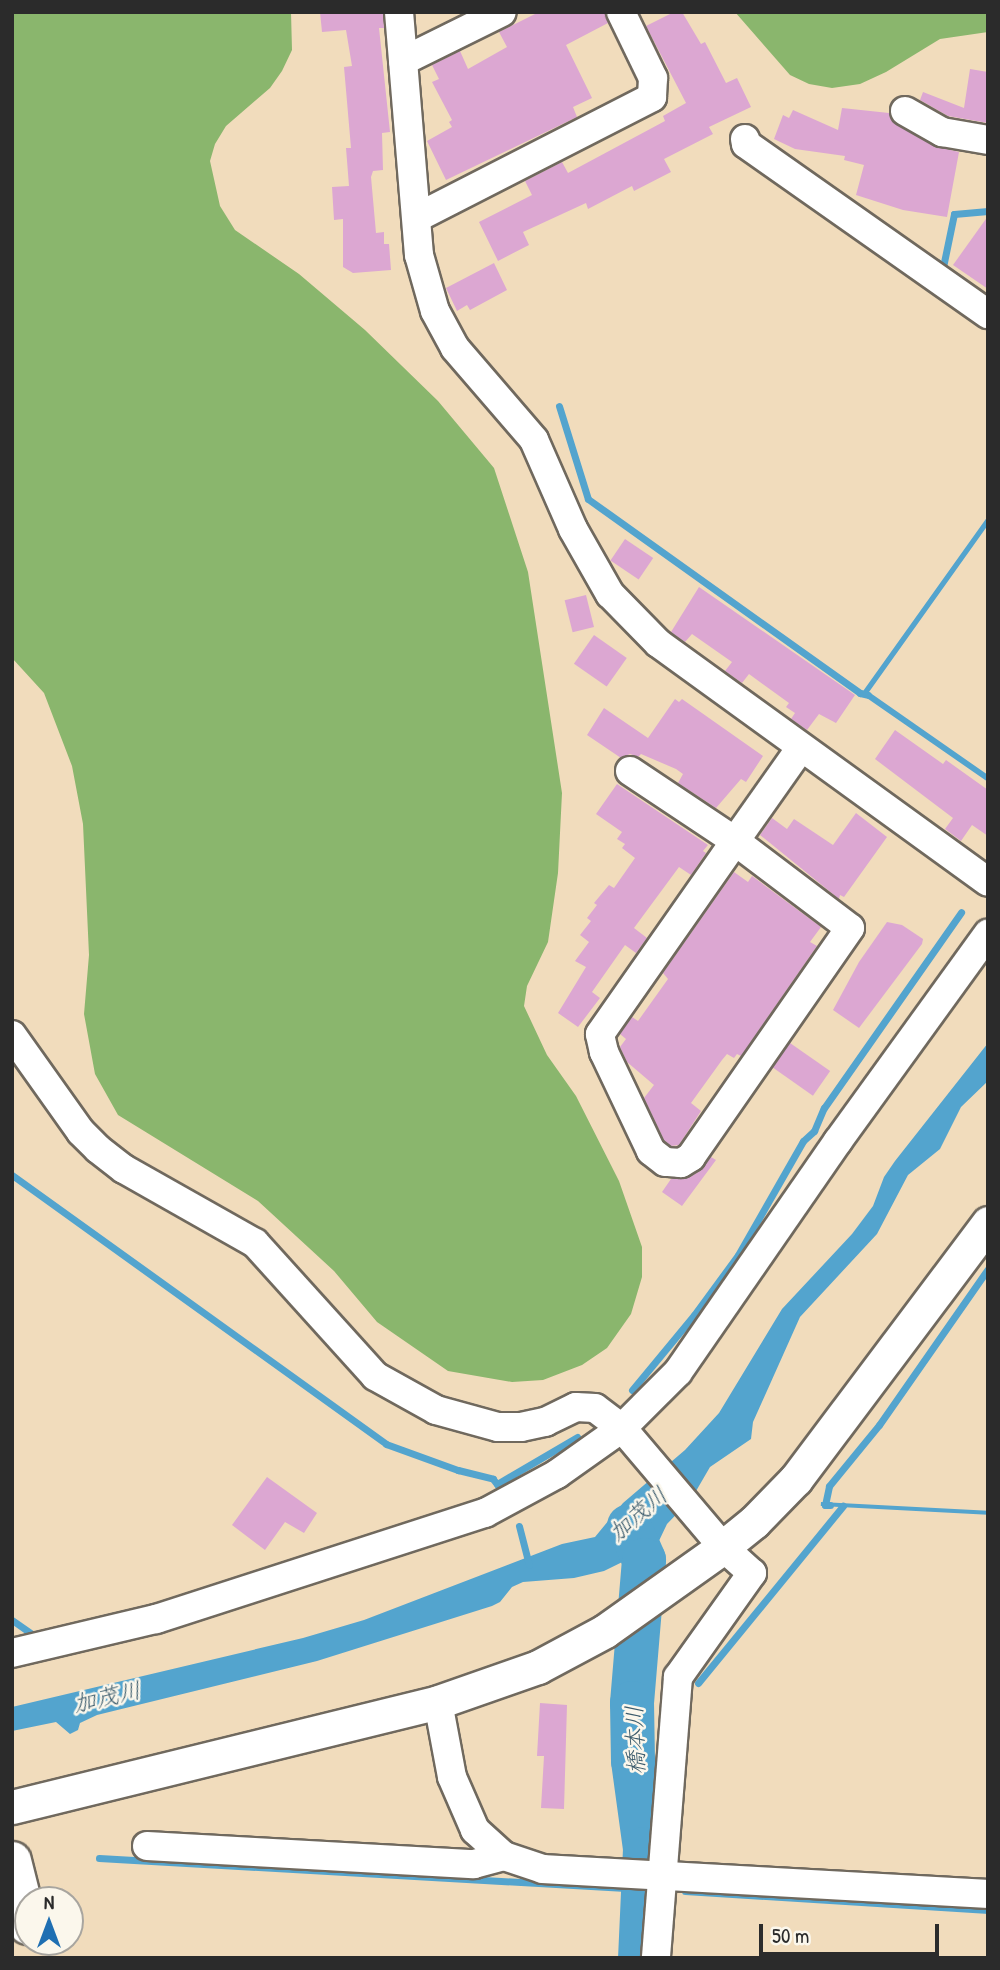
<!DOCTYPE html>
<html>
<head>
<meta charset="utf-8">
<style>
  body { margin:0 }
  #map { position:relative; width:1000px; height:1970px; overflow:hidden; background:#f1dcbc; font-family:"Patrick Hand","Klee One",sans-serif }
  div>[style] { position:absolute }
  .forest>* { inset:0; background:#8ab66d }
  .water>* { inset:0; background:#53a4ce; transform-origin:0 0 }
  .stream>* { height:7px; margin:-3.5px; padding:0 3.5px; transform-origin:3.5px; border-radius:3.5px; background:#53a4ce }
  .river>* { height:44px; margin:-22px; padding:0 22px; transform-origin:22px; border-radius:22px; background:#53a4ce }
  .building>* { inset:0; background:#dca7d2; transform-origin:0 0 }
  .roads { filter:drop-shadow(2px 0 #70695e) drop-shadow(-2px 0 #70695e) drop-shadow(0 2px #70695e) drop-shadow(0 -2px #70695e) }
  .minor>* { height:28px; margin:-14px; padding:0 14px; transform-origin:14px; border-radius:14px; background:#fff }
  .tertiary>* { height:33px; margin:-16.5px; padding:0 16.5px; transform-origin:16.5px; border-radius:16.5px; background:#fff }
  .secondary>* { height:38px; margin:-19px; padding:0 19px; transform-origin:19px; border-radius:19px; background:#fff }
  span { translate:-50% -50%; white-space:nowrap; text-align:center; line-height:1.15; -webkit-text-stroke:5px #fbf7ec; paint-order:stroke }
  .water-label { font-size:23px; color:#3b5b6c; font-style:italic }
  .frame { position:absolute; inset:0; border:14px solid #2b2b2b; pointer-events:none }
  .north { position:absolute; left:14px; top:1886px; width:70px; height:70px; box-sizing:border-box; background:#fbf7ec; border:2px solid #a8a59f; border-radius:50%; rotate:0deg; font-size:19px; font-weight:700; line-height:28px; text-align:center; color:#2b2b2b }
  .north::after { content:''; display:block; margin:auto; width:24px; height:32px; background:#1f6fb2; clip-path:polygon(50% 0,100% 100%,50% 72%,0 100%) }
  .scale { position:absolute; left:759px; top:1924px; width:180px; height:32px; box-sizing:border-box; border:4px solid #2b2b2b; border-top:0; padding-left:9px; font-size:21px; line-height:24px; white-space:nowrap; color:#2b2b2b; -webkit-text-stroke:5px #fbf7ec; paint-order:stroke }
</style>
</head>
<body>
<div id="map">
  <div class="forest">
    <div style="clip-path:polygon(12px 12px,291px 12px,292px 50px,282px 71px,270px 88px,226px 126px,215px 144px,210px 161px,220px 206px,235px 230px,299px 274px,365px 330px,438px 401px,494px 468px,528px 572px,562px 793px,558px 873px,548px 942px,527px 986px,524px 1006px,547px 1055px,576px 1096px,619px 1181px,642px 1247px,642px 1277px,631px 1314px,607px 1348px,582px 1365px,543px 1380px,512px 1382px,448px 1371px,377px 1322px,334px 1271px,258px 1201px,118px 1115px,95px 1074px,84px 1014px,89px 955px,83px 824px,72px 766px,44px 693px,12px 658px)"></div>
    <div style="clip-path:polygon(735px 12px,988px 12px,988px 32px,940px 39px,886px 72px,860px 84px,832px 88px,809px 84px,790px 75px)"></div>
  </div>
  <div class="water">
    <div style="clip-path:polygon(988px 516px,988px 525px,869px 692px,988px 775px,988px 782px,861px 694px)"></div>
    <div style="clip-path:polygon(988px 1043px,988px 1081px,961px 1107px,940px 1149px,908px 1175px,877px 1234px,800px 1317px,753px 1422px,751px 1439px,710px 1467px,692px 1498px,667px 1524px,657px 1545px,604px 1571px,574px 1578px,523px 1582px,512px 1587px,500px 1602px,492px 1606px,317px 1661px,97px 1715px,80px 1723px,78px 1730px,70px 1734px,56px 1722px,12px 1731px,12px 1707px,303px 1638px,364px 1620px,562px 1544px,595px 1537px,623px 1503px,685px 1450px,719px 1413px,782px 1309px,852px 1234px,873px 1206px,884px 1177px,895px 1161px)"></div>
    <div style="left:821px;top:1502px;width:167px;height:4px;rotate:3deg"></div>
  </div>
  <div class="stream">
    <div style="left:937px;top:262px;width:8px;rotate:40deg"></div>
    <div style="left:943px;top:267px;width:54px;rotate:-78.3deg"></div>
    <div style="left:954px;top:214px;width:34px;rotate:-5deg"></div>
    <div style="left:559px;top:406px;width:97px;rotate:72.7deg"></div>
    <div style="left:588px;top:499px;width:334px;rotate:35.5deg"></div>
    <div style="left:860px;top:693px;width:8px;rotate:14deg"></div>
    <div style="left:12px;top:1175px;width:461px;rotate:35.7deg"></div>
    <div style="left:386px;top:1444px;width:77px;rotate:19.9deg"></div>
    <div style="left:458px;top:1470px;width:36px;rotate:14deg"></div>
    <div style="left:493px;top:1479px;width:15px;rotate:53deg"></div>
    <div style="left:632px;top:1390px;width:97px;rotate:-50.4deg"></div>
    <div style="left:694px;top:1315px;width:74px;rotate:-53.7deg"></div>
    <div style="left:738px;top:1255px;width:131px;rotate:-60.3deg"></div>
    <div style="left:803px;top:1141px;width:15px;rotate:-42deg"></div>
    <div style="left:814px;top:1131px;width:25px;rotate:-67deg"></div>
    <div style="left:824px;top:1108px;width:239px;rotate:-55deg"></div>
    <div style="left:497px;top:1484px;width:93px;rotate:-30.4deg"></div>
    <div style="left:830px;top:1505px;width:5px;rotate:180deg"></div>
    <div style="left:825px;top:1505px;width:19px;rotate:-78deg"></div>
    <div style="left:829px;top:1486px;width:79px;rotate:-50.7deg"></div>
    <div style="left:879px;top:1425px;width:190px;rotate:-55.1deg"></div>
    <div style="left:519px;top:1526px;width:40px;rotate:75.6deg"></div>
    <div style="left:12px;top:1620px;width:28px;rotate:35deg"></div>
    <div style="left:698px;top:1683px;width:229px;rotate:-50.7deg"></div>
    <div style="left:99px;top:1858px;width:545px;rotate:3.26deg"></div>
    <div style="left:685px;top:1891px;width:304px;rotate:3.6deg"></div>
  </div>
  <div class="river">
    <div style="left:629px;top:1526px;width:37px;rotate:66deg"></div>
    <div style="left:644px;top:1560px;width:144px;rotate:94.8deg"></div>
    <div style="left:632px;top:1703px;width:58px;rotate:89deg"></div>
    <div style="left:633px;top:1761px;width:89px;rotate:82.2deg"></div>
    <div style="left:645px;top:1849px;width:109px;rotate:92.6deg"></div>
  </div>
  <div class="building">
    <div style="clip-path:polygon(320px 12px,383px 12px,384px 28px,379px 28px,390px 132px,382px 133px,383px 170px,373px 171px,371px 177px,376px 233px,384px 232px,384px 244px,389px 244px,391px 270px,353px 273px,343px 267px,343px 219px,334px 220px,332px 187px,349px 186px,346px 148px,351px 148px,344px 67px,352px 66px,346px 30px,322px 32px)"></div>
    <div style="clip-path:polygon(539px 12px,605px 12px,608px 23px,566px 45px,592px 98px,573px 107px,577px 117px,446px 180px,427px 141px,452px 127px,449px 122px,452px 120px,432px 82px,439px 79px,432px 65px,460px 51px,468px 69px,507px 47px,499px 32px)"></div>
    <div style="clip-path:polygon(674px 12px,682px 12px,701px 44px,705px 42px,726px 83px,737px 78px,751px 107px,709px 127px,713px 134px,664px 159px,671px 172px,634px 191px,632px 186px,588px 209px,586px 203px,523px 232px,529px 245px,498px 261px,479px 222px,532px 195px,525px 181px,562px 162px,568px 173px,665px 121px,663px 116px,686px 103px,646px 26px)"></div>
    <div style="clip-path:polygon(970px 69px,988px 72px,988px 123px,948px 116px,920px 100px,923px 92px,964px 108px)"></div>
    <div style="clip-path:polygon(842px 108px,889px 113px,897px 125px,934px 146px,959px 152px,947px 217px,903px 210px,856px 195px,864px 165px,844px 160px,845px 156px,795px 149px,774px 139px,783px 115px,789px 118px,793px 110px,838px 130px)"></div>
    <div style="clip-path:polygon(988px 216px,988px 289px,953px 265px)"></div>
    <div style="clip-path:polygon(494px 263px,507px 290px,470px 310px,467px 305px,457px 311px,446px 288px)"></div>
    <div style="left:625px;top:539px;width:34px;height:26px;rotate:34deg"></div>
    <div style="clip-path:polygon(699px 587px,855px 695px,836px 723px,819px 714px,807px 730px,791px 719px,795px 713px,786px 707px,789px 703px,749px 674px,742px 683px,725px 671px,732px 662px,692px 634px,685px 642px,671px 632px)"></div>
    <div style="left:586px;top:595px;width:33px;height:22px;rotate:76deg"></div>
    <div style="left:594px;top:635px;width:40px;height:35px;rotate:35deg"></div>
    <div style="clip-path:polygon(675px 699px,679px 702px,682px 699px,763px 756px,746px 782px,741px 779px,716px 808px,678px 783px,683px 774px,676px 769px,641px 754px,638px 757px,630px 754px,621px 758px,587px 735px,604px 708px,648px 738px)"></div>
    <div style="clip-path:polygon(895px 730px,943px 764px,946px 760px,988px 790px,988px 836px,972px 825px,961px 841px,945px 829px,953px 818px,875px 759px)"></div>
    <div style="clip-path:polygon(617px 784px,708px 845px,703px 851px,706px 853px,691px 875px,679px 867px,634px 928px,647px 938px,636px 953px,625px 945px,592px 992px,600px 998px,578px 1027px,558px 1013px,586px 967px,575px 961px,589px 942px,580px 935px,591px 921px,587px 918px,597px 905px,594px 903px,609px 885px,614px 888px,635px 858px,622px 848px,625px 844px,617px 839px,622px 832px,596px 814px)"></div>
    <div style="clip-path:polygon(856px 813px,887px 837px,844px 897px,840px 895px,839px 899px,760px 835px,772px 818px,787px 829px,794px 819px,833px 845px)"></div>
    <div style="clip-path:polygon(734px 872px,748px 882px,752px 876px,821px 927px,810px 942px,817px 946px,741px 1056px,737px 1054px,734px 1058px,727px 1054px,722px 1060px,691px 1103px,701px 1111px,679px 1145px,671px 1146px,664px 1140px,644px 1098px,654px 1085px,627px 1062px,620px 1047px,626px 1039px,620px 1034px,632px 1017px,638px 1021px,668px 979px,663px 973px)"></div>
    <div style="clip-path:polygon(887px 922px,902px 925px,923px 939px,922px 944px,859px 1028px,833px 1010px,859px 962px)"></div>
    <div style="left:790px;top:1043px;width:49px;height:30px;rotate:35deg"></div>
    <div style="clip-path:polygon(711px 1157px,716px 1160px,682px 1206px,662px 1192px,671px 1179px,690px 1177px,700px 1171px)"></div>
    <div style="clip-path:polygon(267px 1477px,317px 1513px,304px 1533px,285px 1522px,265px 1550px,232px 1525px)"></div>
    <div style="clip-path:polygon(540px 1703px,567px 1705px,564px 1809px,541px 1808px,544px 1756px,537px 1756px)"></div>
  </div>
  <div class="roads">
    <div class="minor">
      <div style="left:399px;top:12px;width:244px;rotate:85.3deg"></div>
      <div style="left:419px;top:255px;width:58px;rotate:74.1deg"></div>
      <div style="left:435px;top:311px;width:42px;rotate:61.6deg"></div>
      <div style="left:455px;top:348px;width:121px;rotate:49.3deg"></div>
      <div style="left:534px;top:440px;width:97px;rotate:66.3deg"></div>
      <div style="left:573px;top:529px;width:75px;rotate:60.4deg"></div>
      <div style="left:610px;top:594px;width:69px;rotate:45.6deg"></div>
      <div style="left:658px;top:643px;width:407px;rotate:35.9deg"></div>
      <div style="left:403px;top:61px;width:110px;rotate:-26.3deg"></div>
      <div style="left:905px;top:111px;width:43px;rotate:29.6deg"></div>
      <div style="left:942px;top:132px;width:47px;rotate:9.9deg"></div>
      <div style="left:745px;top:139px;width:5px;rotate:79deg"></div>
      <div style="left:746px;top:144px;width:296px;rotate:35.1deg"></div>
      <div style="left:418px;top:217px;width:263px;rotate:-27.1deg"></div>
      <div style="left:652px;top:97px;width:19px;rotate:-87deg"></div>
      <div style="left:653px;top:78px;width:73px;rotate:-115.9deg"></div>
      <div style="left:630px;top:771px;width:126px;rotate:33.7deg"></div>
      <div style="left:735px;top:841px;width:144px;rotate:37.1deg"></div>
      <div style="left:850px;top:928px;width:279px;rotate:124.8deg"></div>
      <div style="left:691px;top:1157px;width:12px;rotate:149deg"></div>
      <div style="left:681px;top:1163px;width:16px;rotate:-176deg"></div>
      <div style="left:665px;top:1162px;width:18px;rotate:-142deg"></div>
      <div style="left:651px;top:1151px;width:110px;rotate:-115.4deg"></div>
      <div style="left:604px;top:1052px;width:18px;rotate:-103deg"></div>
      <div style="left:600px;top:1034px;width:236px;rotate:-55deg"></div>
      <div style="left:735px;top:841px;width:113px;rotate:-54.8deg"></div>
      <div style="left:12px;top:1035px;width:119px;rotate:54.6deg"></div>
      <div style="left:81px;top:1132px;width:24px;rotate:45deg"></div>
      <div style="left:98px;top:1149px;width:33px;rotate:38deg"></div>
      <div style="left:124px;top:1169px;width:150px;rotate:29.5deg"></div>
      <div style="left:255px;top:1243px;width:179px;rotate:47.9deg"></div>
      <div style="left:375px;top:1376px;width:70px;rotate:29.1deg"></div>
      <div style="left:436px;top:1410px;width:64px;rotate:15.3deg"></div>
      <div style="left:498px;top:1427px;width:23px"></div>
      <div style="left:521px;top:1427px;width:25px;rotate:-12deg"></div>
      <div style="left:545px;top:1422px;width:34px;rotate:-26deg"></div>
      <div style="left:576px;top:1407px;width:19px;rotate:3deg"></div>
      <div style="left:595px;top:1408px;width:34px;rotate:37deg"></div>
      <div style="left:622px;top:1428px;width:156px;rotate:49.7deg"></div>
      <div style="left:723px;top:1547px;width:39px;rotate:42deg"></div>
      <div style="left:752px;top:1573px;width:128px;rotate:125.4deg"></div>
      <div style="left:678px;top:1677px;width:282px;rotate:94.5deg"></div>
      <div style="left:12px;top:1653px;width:148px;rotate:-13.3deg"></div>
      <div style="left:156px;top:1619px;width:346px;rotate:-17.9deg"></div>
      <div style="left:485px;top:1513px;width:82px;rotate:-28.4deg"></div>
      <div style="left:557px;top:1474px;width:80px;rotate:-35.3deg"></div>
      <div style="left:622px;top:1428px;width:79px;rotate:-45deg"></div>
      <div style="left:678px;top:1372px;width:281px;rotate:-55.3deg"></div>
      <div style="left:838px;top:1141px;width:256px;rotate:-54.1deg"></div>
      <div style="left:438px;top:1702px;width:76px;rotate:79.4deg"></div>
      <div style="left:452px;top:1777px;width:58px;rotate:66.5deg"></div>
      <div style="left:475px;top:1830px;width:39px;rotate:42deg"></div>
      <div style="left:147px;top:1846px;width:327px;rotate:3.2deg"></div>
      <div style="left:474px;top:1864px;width:31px;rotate:-15deg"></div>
      <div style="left:504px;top:1856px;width:41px;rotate:18.4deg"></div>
      <div style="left:543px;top:1869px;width:446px;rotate:3.2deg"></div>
    </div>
    <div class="tertiary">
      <div style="left:12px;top:1807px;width:439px;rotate:-13.8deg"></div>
      <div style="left:438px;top:1702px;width:106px;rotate:-19.3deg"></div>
      <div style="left:538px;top:1667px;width:76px;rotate:-28.2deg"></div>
      <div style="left:605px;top:1631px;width:145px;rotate:-35.4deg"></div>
      <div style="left:723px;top:1547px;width:40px;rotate:-39deg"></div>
      <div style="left:754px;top:1522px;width:60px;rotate:-45.7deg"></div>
      <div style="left:796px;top:1479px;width:320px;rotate:-53.1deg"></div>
    </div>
    <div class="secondary">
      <div style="left:12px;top:1861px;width:66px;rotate:76deg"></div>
    </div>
  </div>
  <div class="water-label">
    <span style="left:638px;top:1514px;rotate:-41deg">加茂川</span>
    <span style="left:107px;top:1697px;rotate:-13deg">加茂川</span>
    <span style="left:635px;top:1740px;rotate:-92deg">橋本川</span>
  </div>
  <div class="frame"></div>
  <div class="north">N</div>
  <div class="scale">50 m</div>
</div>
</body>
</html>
